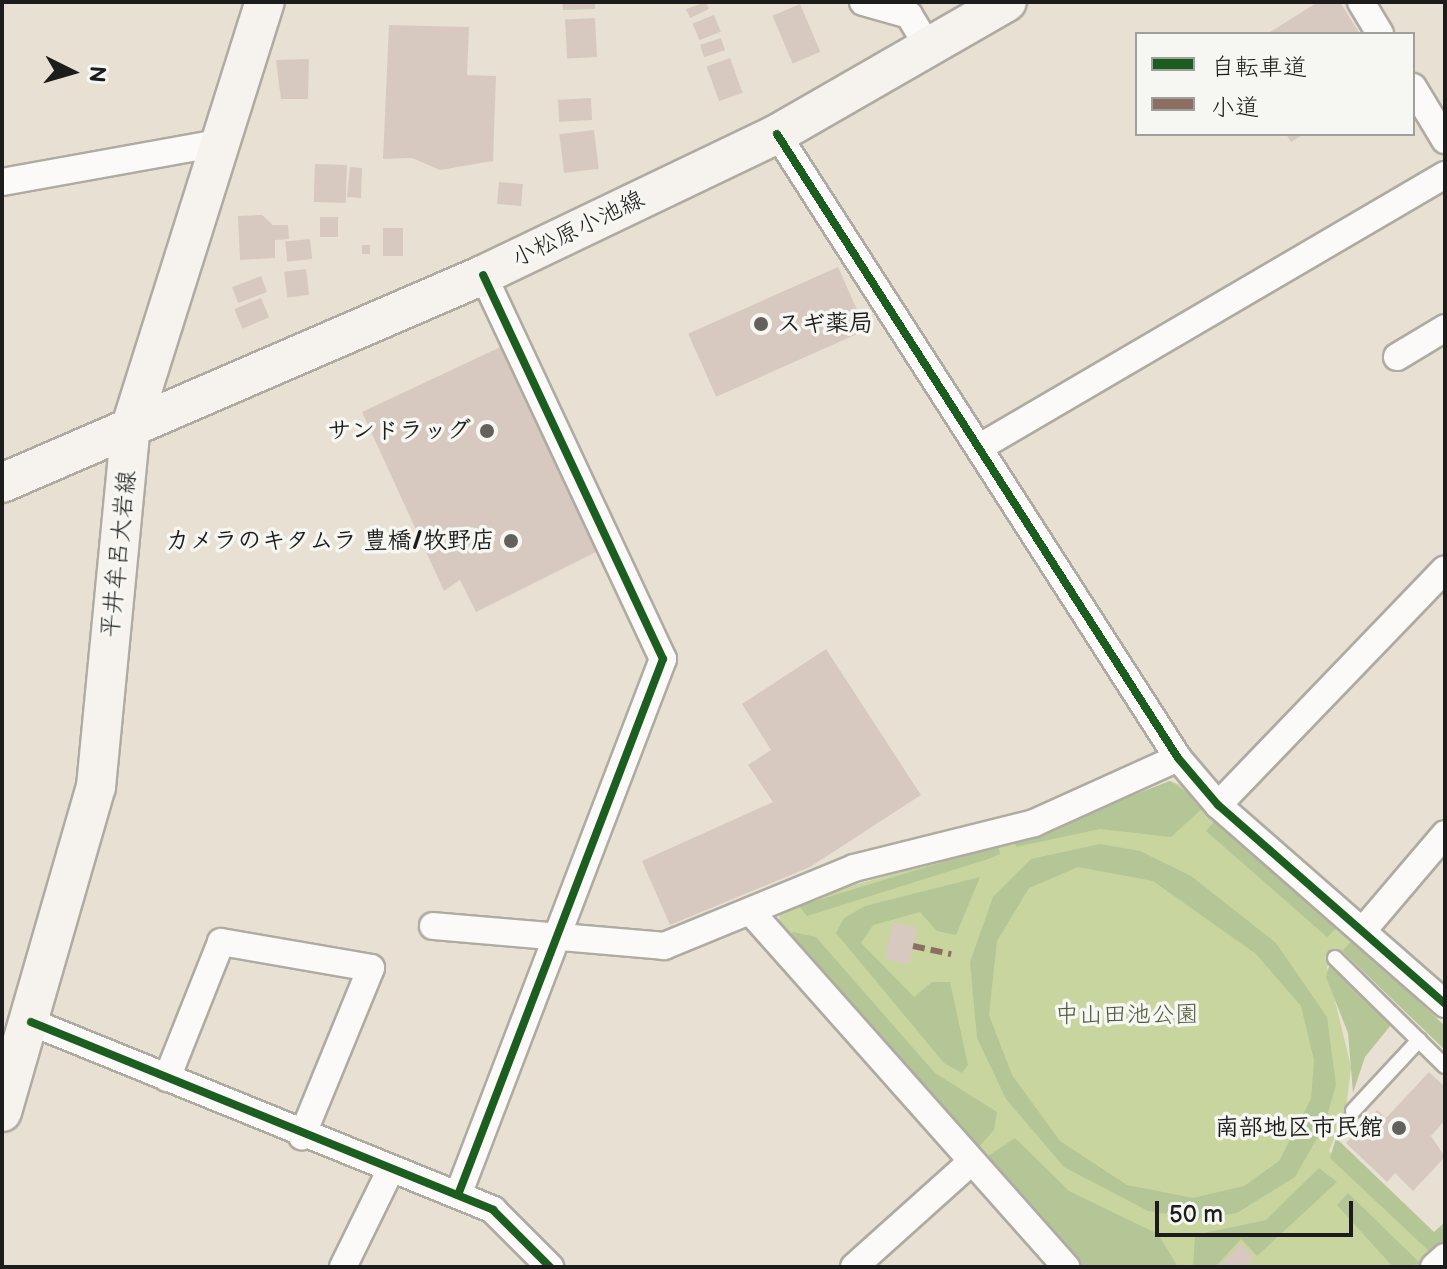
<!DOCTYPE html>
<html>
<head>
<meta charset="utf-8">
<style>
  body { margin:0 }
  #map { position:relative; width:1447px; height:1269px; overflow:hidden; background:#e8e1d3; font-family:"Balsamiq Sans","Klee One",sans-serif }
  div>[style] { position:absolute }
  .green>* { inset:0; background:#c8d59e }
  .forest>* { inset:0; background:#b4c696 }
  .building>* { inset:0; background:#d7c9c0; transform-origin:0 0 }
  .roads { filter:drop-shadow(2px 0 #afaba2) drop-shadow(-2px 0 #afaba2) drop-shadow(0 2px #afaba2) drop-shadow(0 -2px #afaba2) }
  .service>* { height:14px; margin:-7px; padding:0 7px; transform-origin:7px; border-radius:7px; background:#fcfaf8 }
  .minor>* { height:26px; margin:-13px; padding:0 13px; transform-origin:13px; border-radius:13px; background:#fcfaf8 }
  .secondary>* { height:38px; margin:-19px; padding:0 19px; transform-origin:19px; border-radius:19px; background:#f6f2ee }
  .quiet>* { height:6px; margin-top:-3px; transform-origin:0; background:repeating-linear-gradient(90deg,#8d6e63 0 12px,transparent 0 18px) }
  .cycleway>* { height:8px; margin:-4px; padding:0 4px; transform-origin:4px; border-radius:4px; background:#1b5e20 }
  .dots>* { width:22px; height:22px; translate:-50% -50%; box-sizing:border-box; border:4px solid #f6f6f2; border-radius:50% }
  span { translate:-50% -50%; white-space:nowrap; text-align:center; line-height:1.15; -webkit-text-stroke:7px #f6f6f2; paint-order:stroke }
  .street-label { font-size:24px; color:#1c1c1c }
  .poi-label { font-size:24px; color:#1c1c1c; font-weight:700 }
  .left { translate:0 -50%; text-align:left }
  .right { translate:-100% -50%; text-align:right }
  .park-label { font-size:24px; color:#4f593a }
  .frame { position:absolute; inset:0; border:4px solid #1c1c1c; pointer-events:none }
  .legend { position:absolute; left:1135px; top:32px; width:280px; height:104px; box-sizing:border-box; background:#f6f6f2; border:2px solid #9f9f9c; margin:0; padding:10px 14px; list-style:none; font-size:24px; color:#1c1c1c }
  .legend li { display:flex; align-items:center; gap:16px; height:40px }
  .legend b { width:40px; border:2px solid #9f9f9c }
  .north { position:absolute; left:32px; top:32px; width:80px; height:80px; -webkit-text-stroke:6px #f6f6f2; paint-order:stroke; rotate:95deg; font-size:22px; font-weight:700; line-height:32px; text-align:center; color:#1c1c1c }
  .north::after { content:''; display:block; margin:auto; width:28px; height:36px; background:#1c1c1c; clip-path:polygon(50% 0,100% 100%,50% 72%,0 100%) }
  .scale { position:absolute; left:1155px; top:1201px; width:198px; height:36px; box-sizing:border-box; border:4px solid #1c1c1c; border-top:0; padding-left:10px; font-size:24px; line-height:28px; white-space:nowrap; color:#1c1c1c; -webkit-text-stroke:6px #f6f6f2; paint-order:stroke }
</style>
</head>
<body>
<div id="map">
  <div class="green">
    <div style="clip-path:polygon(1170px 781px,1186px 787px,1353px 939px,1327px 967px,1351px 1067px,1346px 1110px,1329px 1151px,1432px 1254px,1418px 1267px,1081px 1267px,778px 926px,780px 915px,840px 889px,1030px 836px)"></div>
  </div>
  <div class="forest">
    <div style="clip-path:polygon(1170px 781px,1206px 805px,1171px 837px,1100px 829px,1016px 847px,1015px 841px)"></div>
    <div style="clip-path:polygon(1219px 816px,1339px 926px,1327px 937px,1206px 831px)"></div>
    <div style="clip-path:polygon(evenodd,1100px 844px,1140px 851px,1191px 876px,1276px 943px,1327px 1017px,1336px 1085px,1324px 1126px,1295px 1177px,1237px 1213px,1199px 1219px,1148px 1211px,1064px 1167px,1006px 1099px,977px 1038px,970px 962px,993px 897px,1031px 859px,1100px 844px,1078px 867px,1153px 881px,1256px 954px,1301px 1006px,1314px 1060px,1311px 1099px,1279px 1161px,1244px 1186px,1193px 1198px,1127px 1185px,1060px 1141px,1012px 1075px,989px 1015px,997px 941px,1029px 888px,1078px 867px)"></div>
    <div style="clip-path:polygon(998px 845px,1000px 854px,988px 859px,807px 916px,799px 906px)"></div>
    <div style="clip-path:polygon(980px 877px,956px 935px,937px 931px,920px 912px,873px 925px,861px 943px,914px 997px,932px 982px,950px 982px,968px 1065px,962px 1073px,944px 1063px,836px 933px,844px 918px,865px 906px)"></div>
    <div style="clip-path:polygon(793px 932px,816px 937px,935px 1073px,997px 1112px,994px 1130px,977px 1149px,788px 937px)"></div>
    <div style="clip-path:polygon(1353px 939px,1445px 1026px,1445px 1050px,1342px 951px)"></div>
    <div style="clip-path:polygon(1330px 963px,1391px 1025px,1365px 1057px,1353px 1093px,1348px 1033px,1326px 977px)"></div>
    <div style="clip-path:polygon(1015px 1138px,1069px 1191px,1158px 1234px,1178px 1267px,1081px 1267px,985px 1158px)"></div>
    <div style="clip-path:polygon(1336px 1138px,1434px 1232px,1445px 1222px,1445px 1242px,1432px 1254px,1330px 1158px)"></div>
    <div style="clip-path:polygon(1319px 1168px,1337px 1182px,1257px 1256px,1241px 1239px,1215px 1267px,1193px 1267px,1195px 1235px,1266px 1220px)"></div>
    <div style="clip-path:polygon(1348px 1193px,1421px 1264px,1393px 1267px,1337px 1205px)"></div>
  </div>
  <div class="building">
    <div style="clip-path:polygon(562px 2px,595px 2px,595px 9px,563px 10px)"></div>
    <div style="clip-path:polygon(706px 2px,709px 9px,690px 18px,686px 9px)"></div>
    <div style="clip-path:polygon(1318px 2px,1340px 2px,1360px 34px,1267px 34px)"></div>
    <div style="left:800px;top:4px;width:52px;height:30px;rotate:67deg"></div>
    <div style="left:714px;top:15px;width:18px;height:23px;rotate:68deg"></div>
    <div style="left:595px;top:18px;width:39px;height:30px;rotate:87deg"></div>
    <div style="clip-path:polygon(389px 25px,469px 27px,467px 75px,496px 76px,493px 161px,440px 170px,412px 158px,383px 159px)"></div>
    <div style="left:721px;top:38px;width:13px;height:22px;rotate:72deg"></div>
    <div style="left:730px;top:58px;width:37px;height:25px;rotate:70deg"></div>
    <div style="clip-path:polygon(309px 59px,308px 99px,281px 99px,276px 60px)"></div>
    <div style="left:591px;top:98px;width:22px;height:33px;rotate:87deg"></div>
    <div style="left:594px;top:130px;width:39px;height:35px;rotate:83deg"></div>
    <div style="clip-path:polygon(1286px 134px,1304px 134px,1291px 142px)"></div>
    <div style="left:315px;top:164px;width:32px;height:38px;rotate:2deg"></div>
    <div style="clip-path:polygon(350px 167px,362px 168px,361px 198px,347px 197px)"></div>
    <div style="left:499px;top:182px;width:24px;height:22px;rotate:5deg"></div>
    <div style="clip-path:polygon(262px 215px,273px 225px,288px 225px,289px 239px,275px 240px,275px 258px,240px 260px,238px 216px)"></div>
    <div style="left:320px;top:217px;width:18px;height:20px"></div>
    <div style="left:383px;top:228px;width:20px;height:28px"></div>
    <div style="left:310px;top:239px;width:20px;height:25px;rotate:84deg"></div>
    <div style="left:362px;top:245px;width:8px;height:9px"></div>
    <div style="left:838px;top:267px;width:69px;height:164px;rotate:66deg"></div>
    <div style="left:306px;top:269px;width:26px;height:22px;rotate:83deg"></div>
    <div style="left:261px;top:276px;width:17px;height:31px;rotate:69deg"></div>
    <div style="left:261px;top:298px;width:21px;height:29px;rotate:67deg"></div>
    <div style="clip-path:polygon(509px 343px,598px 551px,476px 612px,460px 580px,444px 591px,362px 412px)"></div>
    <div style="clip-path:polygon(826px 649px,921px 795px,810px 867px,670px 925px,642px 861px,773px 802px,748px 765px,771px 750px,742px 704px)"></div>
    <div style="left:893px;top:922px;width:25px;height:38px;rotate:12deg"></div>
    <div style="clip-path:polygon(1429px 1072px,1445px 1087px,1445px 1120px,1431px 1136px,1445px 1157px,1413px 1191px,1395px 1173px,1387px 1182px,1346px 1143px,1377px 1110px,1386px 1118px)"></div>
    <div style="clip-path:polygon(1241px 1243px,1254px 1258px,1244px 1267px,1219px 1267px)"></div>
  </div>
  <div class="roads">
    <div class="service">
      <div style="left:1335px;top:958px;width:154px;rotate:44.5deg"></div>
      <div style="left:1353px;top:1111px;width:97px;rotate:-47.1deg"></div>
    </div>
    <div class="minor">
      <div style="left:863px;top:2px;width:48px;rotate:15.8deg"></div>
      <div style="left:909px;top:15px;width:39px;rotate:59deg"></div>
      <div style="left:1361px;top:2px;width:37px;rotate:59deg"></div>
      <div style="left:1413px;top:87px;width:62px;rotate:58.9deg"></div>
      <div style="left:777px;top:134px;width:742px;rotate:57.27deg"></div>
      <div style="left:1178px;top:758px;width:62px;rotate:49.6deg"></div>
      <div style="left:1218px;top:805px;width:302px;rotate:41.2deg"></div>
      <div style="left:2px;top:182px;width:219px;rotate:-10.2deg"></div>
      <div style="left:1397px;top:357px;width:56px;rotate:-31.1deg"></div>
      <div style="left:980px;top:447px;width:539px;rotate:-30.33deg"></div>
      <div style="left:1218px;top:805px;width:327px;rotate:-46.1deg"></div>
      <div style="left:751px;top:912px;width:475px;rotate:48.4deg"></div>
      <div style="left:433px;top:926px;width:232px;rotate:4.9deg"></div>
      <div style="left:664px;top:946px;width:205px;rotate:-22.3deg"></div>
      <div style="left:854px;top:868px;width:186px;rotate:-14deg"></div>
      <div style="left:1034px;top:823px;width:158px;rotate:-24.3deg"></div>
      <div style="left:1365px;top:928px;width:123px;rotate:-49.6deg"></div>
      <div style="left:31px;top:1022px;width:499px;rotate:22.1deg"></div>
      <div style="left:493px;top:1210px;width:81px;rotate:45deg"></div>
      <div style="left:167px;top:1078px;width:146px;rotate:-68.3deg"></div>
      <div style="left:221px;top:942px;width:152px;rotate:9.8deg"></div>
      <div style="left:371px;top:968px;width:182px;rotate:112.3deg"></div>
      <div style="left:458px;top:1195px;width:574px;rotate:-69.07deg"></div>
      <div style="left:663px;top:659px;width:424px;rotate:-115.1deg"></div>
      <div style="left:343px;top:1267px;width:109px;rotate:-63.9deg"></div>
      <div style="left:854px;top:1267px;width:157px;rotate:-41.9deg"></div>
      <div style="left:1434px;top:1267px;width:15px;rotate:-42deg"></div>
    </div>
    <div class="secondary">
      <div style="left:2px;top:483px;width:524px;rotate:-23.39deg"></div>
      <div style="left:483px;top:275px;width:326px;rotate:-25.6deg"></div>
      <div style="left:777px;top:134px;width:265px;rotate:-29.9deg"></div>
      <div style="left:2px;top:1112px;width:338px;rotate:-73.9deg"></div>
      <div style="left:96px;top:787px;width:363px;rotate:-84.5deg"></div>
      <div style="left:131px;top:426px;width:445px;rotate:-72.5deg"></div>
    </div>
  </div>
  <div class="quiet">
    <div style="left:913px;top:946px;width:39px;rotate:12deg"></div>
  </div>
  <div class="cycleway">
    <div style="left:777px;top:134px;width:742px;rotate:57.27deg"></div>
    <div style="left:1178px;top:758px;width:62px;rotate:49.6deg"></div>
    <div style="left:1218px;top:805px;width:302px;rotate:41.2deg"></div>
    <div style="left:31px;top:1022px;width:499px;rotate:22.1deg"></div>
    <div style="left:493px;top:1210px;width:81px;rotate:45deg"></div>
    <div style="left:458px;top:1195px;width:574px;rotate:-69.07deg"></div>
    <div style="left:663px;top:659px;width:424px;rotate:-115.1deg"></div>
  </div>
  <div class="dots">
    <div style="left:761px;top:324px;background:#63615c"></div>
    <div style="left:487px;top:431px;background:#63615c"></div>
    <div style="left:511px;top:541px;background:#63615c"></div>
    <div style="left:1399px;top:1128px;background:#63615c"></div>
  </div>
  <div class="street-label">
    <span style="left:578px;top:229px;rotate:-26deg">小松原小池線</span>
    <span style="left:119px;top:554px;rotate:-84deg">平井牟呂大岩線</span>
  </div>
  <div class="poi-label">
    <span class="left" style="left:777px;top:324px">スギ薬局</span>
    <span class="right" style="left:471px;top:431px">サンドラッグ</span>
    <span class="right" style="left:495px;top:541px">カメラのキタムラ 豊橋/牧野店</span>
    <span class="right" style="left:1383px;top:1128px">南部地区市民館</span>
  </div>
  <div class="park-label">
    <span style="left:1127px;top:1015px">中山田池公園</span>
  </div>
  <div class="frame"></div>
  <ul class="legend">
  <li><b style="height:10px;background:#1b5e20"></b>自転車道</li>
  <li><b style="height:10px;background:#8d6e63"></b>小道</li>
  </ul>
  <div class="north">N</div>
  <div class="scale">50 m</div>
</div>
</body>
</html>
